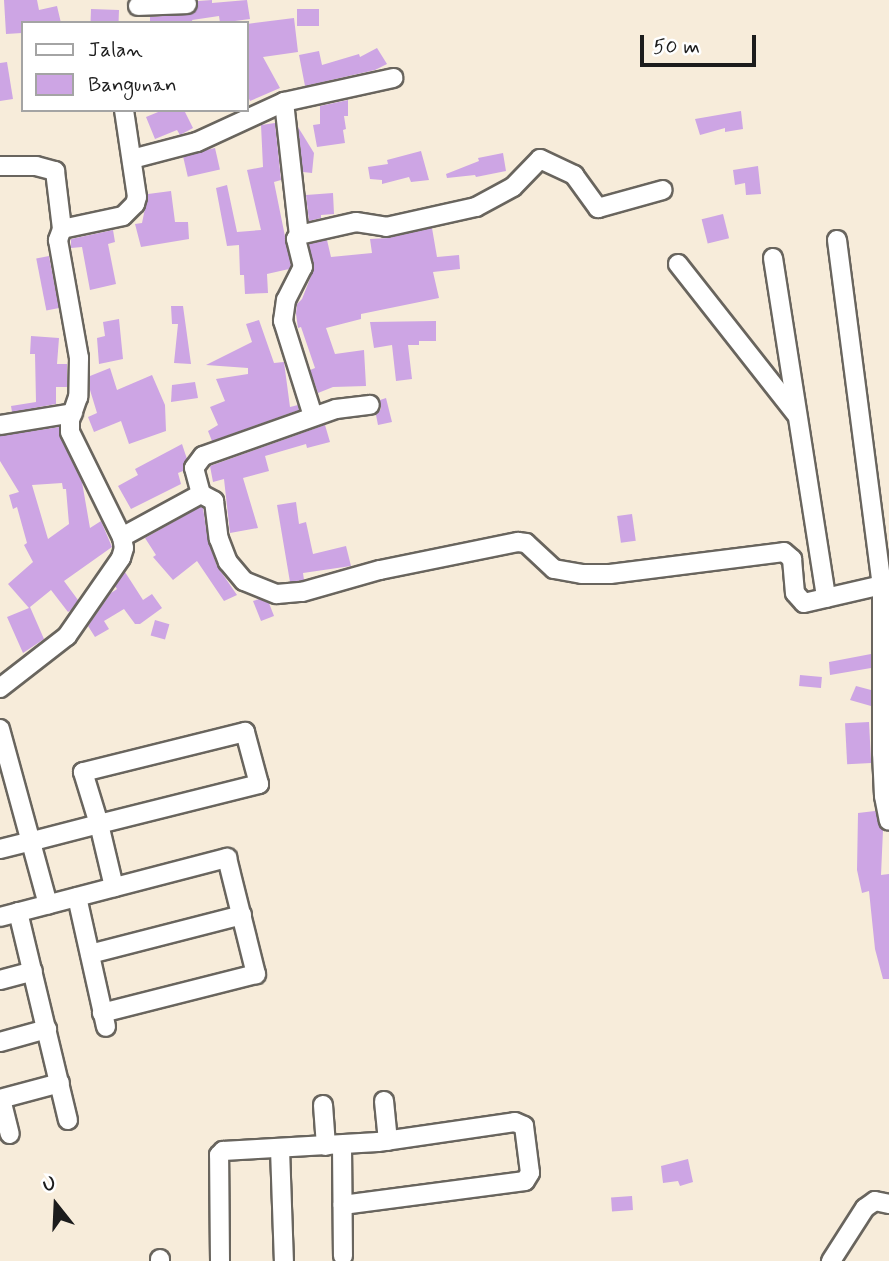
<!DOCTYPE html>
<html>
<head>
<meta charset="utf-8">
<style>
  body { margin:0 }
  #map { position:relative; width:889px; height:1261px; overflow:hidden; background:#f7ecda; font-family:Mynerve,sans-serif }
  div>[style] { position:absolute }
  .building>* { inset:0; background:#cda5e4; transform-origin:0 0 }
  .roads { filter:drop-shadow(2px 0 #69655e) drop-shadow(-2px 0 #69655e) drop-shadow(0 2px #69655e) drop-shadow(0 -2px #69655e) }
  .minor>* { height:18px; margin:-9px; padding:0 9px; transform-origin:9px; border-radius:9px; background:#fff }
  span { translate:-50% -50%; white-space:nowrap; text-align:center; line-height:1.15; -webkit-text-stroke:5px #fff; paint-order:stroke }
  .legend { position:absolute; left:21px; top:21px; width:228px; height:91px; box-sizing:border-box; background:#fff; border:2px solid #a4a4a4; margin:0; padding:9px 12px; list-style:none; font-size:21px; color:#1c1c1c }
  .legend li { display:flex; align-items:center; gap:14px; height:35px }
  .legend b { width:35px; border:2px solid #a4a4a4 }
  .north { position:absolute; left:21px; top:1170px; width:70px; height:70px; -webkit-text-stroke:5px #fff; paint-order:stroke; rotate:342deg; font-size:19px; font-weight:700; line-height:28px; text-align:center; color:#1c1c1c }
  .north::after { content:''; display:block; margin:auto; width:24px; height:32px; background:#1c1c1c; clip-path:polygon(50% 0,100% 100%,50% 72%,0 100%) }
  .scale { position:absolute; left:640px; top:35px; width:116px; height:32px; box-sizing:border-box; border:4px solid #1c1c1c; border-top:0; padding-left:9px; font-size:21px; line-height:24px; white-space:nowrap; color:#1c1c1c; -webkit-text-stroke:5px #fff; paint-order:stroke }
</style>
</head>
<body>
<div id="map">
  <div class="building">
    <div style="clip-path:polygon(4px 0,37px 0,39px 10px,57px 6px,61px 23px,21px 23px,22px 33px,6px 34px)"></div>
    <div style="clip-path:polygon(212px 0,212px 3px,247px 0,250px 19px,220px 23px,219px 16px,192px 20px,193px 23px,150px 23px,150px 17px,192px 14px,197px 9px,198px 1px)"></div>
    <div style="left:91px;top:9px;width:28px;height:13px;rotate:2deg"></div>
    <div style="left:297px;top:9px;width:22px;height:17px"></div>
    <div style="clip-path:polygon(294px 18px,298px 52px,263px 57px,280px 88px,250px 101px,247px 94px,247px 24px)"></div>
    <div style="clip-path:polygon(377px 48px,387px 64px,375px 70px,305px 86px,299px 55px,319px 51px,322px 65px,359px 54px,360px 57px)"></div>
    <div style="clip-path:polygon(7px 62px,13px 99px,0 101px,0 63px)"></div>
    <div style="clip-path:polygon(348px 100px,348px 116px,344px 116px,346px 129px,343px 130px,345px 143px,317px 147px,313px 125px,320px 124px,320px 106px)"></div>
    <div style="clip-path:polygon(163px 110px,184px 110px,193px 128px,180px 135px,177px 130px,155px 139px,146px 117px)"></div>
    <div style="clip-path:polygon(741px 111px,743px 129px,725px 132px,725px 128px,700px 135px,695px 119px)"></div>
    <div style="clip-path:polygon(275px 123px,281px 180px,274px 182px,291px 266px,289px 269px,267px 274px,268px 293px,245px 294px,244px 275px,240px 275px,239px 245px,227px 246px,216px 188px,227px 185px,237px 232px,261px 230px,247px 170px,263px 167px,261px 125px)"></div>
    <div style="clip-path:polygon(298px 127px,314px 153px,312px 173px,303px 172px)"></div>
    <div style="left:215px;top:148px;width:22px;height:33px;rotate:77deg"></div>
    <div style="clip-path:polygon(421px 151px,429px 180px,411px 182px,409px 177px,382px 184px,382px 180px,370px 179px,368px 167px,388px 164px,387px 160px)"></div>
    <div style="clip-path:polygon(503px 153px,506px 171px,476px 177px,475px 175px,447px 178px,446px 174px,479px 161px,478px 158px)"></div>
    <div style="clip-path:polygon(758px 166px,761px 194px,746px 195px,745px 183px,735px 185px,733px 170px)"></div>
    <div style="clip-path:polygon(171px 191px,175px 222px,188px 222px,189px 239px,141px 247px,135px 224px,142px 223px,148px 194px)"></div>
    <div style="clip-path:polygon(333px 193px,334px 214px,321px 215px,321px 218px,309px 221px,306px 195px)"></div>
    <div style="left:723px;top:214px;width:25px;height:22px;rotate:76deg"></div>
    <div style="clip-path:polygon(432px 228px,437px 257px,459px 255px,460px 269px,433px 272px,439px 298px,361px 314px,361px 319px,326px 328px,335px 354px,364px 350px,366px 386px,333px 387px,318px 393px,310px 370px,315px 368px,301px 327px,298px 328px,296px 314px,297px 304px,302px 299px,313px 271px,309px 244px,327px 240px,331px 257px,372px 253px,370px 239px,388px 238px)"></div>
    <div style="clip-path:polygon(113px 230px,115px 242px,108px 244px,116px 284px,90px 290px,82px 247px,71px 248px,71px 239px)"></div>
    <div style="left:49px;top:256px;width:53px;height:13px;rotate:79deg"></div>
    <div style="clip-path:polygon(171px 306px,183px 306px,191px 364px,174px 363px,178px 324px,172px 324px)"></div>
    <div style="clip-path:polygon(119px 319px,123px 359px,99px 364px,97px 338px,105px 336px,103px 322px)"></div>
    <div style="clip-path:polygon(259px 320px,274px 363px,284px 362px,290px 407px,298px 405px,299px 410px,212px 441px,208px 431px,218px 425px,210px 407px,225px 401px,216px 379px,248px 374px,248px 368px,206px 365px,252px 342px,246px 324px)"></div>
    <div style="clip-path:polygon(436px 321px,436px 341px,419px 341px,419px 345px,408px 345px,412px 379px,396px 381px,392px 345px,374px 348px,370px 322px)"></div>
    <div style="clip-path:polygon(31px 336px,59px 338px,57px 364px,67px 364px,67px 387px,56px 387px,56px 404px,12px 412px,11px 406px,36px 402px,35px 354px,30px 354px)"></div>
    <div style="clip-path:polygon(110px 368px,117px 390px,152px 375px,165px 405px,166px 431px,129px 444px,121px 421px,94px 432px,88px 417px,97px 413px,90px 390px,90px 376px)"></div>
    <div style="clip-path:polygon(195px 382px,198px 398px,171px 402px,172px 385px)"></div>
    <div style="clip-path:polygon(386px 398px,392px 422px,378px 425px,376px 415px,381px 409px,380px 400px)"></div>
    <div style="clip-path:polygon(325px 425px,330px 442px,307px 448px,306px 444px,265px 456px,269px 471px,243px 478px,258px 528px,230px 533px,224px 479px,213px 482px,210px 466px)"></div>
    <div style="clip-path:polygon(evenodd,59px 427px,60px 437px,82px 482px,90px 528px,101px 521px,112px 547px,64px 581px,78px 600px,71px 610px,68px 612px,51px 590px,30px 607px,44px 639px,23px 653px,7px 617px,29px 608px,8px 584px,33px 562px,24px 545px,27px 543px,17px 507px,13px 509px,9px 495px,19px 492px,0 461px,0 436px,59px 427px,62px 483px,63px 489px,66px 489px,69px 524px,48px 539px,32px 485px,62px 483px)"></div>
    <div style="clip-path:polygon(182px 444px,187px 459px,183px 471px,178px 473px,181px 484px,131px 509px,118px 486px,138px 475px,135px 469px)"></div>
    <div style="clip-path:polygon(296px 502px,299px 524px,306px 522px,313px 554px,346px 546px,351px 566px,303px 573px,304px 580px,290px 582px,277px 505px)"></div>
    <div style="clip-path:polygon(200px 507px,203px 508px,208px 541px,217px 566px,237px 595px,224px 601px,197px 561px,173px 580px,153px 557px,156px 555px,145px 538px)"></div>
    <div style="left:632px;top:514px;width:27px;height:15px;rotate:82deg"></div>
    <div style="clip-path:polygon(125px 572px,143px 600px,152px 594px,162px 608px,140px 624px,135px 624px,124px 609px,104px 621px,109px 629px,95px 637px,88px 626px,111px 593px,117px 589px,115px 586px)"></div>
    <div style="clip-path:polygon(259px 599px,269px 603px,274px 616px,261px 621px,253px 601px)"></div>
    <div style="left:155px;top:620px;width:15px;height:16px;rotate:16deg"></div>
    <div style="clip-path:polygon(871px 654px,871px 668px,830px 675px,829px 662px)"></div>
    <div style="left:800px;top:675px;width:22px;height:11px;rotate:5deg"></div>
    <div style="clip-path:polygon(856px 686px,871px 690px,871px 706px,850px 700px)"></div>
    <div style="left:869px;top:722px;width:41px;height:24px;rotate:87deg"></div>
    <div style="clip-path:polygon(875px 811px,883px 830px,881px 875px,889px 874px,889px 979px,883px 979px,875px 949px,869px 891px,862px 893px,857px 870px,858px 813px)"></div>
    <div style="clip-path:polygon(688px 1159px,693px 1182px,680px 1186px,678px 1181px,663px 1183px,661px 1166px)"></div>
    <div style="left:632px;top:1196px;width:14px;height:21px;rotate:86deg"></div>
  </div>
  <div class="roads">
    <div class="minor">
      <div style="left:138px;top:6px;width:49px;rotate:-2.3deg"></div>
      <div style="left:284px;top:102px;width:134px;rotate:83.6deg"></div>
      <div style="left:132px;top:159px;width:67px;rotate:-14.7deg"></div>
      <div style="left:197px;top:142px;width:96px;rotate:-24.7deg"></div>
      <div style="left:284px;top:102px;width:112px;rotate:-12.4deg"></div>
      <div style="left:0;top:166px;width:36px"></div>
      <div style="left:36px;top:166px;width:20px;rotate:15deg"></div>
      <div style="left:55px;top:171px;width:58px;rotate:83.1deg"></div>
      <div style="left:62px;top:229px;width:12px;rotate:110deg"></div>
      <div style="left:58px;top:240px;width:120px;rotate:79.9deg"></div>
      <div style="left:79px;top:358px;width:39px;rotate:91deg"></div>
      <div style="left:78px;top:397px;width:24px;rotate:109deg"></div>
      <div style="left:70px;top:420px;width:12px;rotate:90deg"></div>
      <div style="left:70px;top:432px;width:117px;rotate:63.7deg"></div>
      <div style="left:122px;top:537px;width:11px;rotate:80deg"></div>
      <div style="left:124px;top:548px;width:10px;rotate:107deg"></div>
      <div style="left:121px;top:558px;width:95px;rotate:124.7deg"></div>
      <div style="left:67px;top:636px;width:85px;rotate:142.2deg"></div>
      <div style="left:62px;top:229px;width:62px;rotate:-12deg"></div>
      <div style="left:123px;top:216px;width:17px;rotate:-45deg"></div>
      <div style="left:135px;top:204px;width:7px;rotate:-74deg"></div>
      <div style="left:137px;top:197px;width:88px;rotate:-98.5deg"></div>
      <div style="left:837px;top:240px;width:348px;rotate:82.6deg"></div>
      <div style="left:882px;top:585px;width:168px;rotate:90deg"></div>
      <div style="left:882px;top:753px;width:43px;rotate:87.3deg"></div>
      <div style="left:884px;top:796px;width:25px;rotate:79deg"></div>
      <div style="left:773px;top:258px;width:344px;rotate:81.1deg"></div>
      <div style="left:678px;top:264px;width:191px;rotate:51.8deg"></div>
      <div style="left:313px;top:416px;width:100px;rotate:-107.5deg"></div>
      <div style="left:283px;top:321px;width:21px;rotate:-82deg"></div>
      <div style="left:286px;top:300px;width:37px;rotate:-63deg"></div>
      <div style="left:303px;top:267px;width:29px;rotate:-104deg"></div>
      <div style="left:296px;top:239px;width:5px;rotate:-53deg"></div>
      <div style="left:299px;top:235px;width:58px;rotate:-12.8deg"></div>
      <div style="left:356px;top:222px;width:30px;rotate:9deg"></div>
      <div style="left:386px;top:227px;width:92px;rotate:-12.5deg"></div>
      <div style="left:476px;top:207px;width:42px;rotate:-28.4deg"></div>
      <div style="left:513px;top:187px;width:39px;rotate:-46deg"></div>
      <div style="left:540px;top:159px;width:38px;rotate:25deg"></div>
      <div style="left:574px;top:175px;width:41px;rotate:54deg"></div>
      <div style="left:598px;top:208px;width:67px;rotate:-15.5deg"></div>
      <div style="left:0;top:425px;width:74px;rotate:-9.3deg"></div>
      <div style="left:201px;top:494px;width:27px;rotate:-105deg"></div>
      <div style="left:194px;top:468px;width:15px;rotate:-53deg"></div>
      <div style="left:203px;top:456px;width:141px;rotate:-19.5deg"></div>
      <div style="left:336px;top:409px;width:34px;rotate:-7deg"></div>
      <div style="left:122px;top:537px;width:90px;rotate:-28.6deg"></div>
      <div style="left:201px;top:494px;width:15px;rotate:28deg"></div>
      <div style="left:214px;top:501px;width:38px;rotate:83deg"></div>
      <div style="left:219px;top:539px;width:25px;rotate:69deg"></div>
      <div style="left:228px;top:562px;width:25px;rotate:50deg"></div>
      <div style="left:244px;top:581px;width:35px;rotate:22deg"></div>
      <div style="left:277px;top:594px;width:25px;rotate:-5deg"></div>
      <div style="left:302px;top:592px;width:81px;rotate:-15.8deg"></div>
      <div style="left:380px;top:570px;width:141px;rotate:-11.5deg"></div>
      <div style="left:518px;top:542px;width:8px;rotate:7deg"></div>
      <div style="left:526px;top:543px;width:38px;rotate:43deg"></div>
      <div style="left:554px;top:569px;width:28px;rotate:10deg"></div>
      <div style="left:582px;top:574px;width:28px"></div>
      <div style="left:610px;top:574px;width:175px;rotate:-7.2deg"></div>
      <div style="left:784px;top:552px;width:11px;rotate:41deg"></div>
      <div style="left:792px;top:559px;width:34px;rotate:85deg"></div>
      <div style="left:795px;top:593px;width:13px;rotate:48deg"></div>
      <div style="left:804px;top:603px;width:80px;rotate:-13deg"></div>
      <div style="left:0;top:729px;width:182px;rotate:74.7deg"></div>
      <div style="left:0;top:849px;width:34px;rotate:-14deg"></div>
      <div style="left:33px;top:841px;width:68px;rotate:-14.4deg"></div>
      <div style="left:99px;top:824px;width:165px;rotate:-14deg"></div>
      <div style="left:259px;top:784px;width:54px;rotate:-105.1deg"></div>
      <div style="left:245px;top:732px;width:167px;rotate:166.1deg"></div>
      <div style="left:83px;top:772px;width:54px;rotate:72.9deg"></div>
      <div style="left:99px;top:824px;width:65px;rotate:76.6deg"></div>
      <div style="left:77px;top:897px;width:133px;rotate:77.4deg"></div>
      <div style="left:18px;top:912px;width:214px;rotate:76.5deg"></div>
      <div style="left:0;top:917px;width:235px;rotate:-14.6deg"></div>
      <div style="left:227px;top:858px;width:120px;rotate:76deg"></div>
      <div style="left:256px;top:974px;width:159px;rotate:165.8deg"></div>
      <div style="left:90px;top:954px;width:157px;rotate:-14.4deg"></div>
      <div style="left:0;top:980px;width:34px;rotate:-15deg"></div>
      <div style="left:0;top:1042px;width:49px;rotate:-15.5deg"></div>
      <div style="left:0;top:1099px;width:62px;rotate:-14.9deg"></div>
      <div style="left:1px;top:1099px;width:36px;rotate:76deg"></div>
      <div style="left:384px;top:1101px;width:40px;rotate:84.3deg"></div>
      <div style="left:323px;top:1105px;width:41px;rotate:85.8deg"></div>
      <div style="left:342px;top:1145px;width:111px;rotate:89.5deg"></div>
      <div style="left:280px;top:1149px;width:112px;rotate:88deg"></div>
      <div style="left:160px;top:1259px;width:2px;rotate:90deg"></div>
      <div style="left:220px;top:1261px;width:106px;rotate:-90.5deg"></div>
      <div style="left:219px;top:1155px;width:6px;rotate:-45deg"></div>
      <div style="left:223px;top:1151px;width:155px;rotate:-3.3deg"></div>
      <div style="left:378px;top:1142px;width:138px;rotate:-8.3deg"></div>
      <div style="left:515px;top:1122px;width:10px;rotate:24deg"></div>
      <div style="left:524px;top:1126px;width:47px;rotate:82.7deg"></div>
      <div style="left:530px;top:1173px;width:9px;rotate:122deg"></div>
      <div style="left:525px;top:1181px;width:184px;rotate:172.5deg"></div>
      <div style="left:831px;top:1261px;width:63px;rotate:-57.3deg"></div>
      <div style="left:865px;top:1208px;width:12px;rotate:-35deg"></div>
      <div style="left:875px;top:1201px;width:14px;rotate:12deg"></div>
    </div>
  </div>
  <ul class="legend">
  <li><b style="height:9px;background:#fff"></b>Jalan</li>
  <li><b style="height:19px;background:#cda5e4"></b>Bangunan</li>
  </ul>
  <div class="north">U</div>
  <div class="scale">50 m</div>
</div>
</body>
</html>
